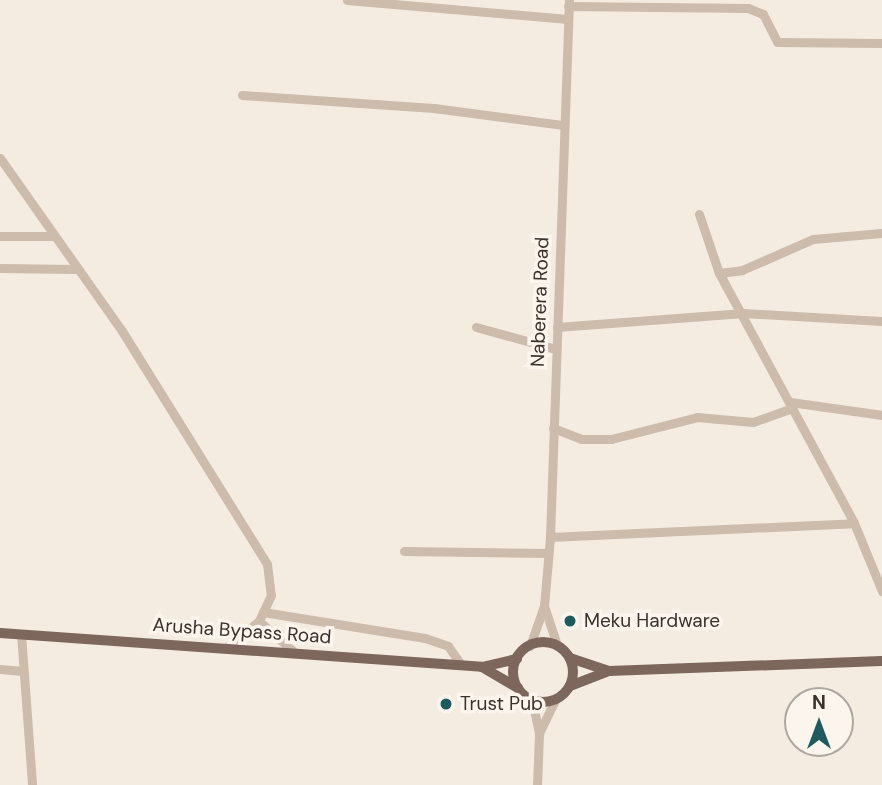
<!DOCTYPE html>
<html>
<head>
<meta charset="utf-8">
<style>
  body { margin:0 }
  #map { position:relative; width:882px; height:785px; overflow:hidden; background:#f4ebe1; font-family:"DM Sans",sans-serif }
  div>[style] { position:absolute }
  .minor>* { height:9px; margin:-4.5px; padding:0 4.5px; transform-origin:4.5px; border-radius:4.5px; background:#cdbbac }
  .major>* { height:10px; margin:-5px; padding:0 5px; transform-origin:5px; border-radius:5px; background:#7d675c }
  .major>.ring { margin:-5px; padding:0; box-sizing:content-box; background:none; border:10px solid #7d675c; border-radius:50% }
  .dots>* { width:19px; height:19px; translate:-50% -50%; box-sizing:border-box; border:4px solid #fbf5ee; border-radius:50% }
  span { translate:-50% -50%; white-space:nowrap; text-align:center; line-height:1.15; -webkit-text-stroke:7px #fbf5ee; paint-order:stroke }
  .street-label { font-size:19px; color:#3b302b }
  .poi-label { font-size:19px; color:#3b302b }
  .left { translate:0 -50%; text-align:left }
  .north { position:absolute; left:784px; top:687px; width:70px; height:70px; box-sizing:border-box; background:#fbf5ee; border:2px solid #aea6a0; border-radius:50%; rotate:0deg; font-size:19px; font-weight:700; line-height:28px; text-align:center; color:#3b302b }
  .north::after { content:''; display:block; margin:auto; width:24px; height:32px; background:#1f5a5e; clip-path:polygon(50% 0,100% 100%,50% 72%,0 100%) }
</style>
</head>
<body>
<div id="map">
  <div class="minor">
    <div style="left:347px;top:0;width:222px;rotate:4.9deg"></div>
    <div style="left:568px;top:6px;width:180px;rotate:0.6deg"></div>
    <div style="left:748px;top:8px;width:16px;rotate:22deg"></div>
    <div style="left:763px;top:14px;width:31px;rotate:63deg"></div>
    <div style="left:777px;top:42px;width:105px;rotate:0.5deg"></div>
    <div style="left:242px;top:95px;width:192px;rotate:3.9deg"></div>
    <div style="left:434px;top:108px;width:131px;rotate:7.5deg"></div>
    <div style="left:0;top:158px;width:212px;rotate:54.8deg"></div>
    <div style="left:122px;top:331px;width:274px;rotate:58.1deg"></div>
    <div style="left:267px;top:564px;width:31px;rotate:83deg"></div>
    <div style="left:271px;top:595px;width:29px;rotate:115deg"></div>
    <div style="left:259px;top:621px;width:40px;rotate:141deg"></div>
    <div style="left:699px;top:214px;width:62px;rotate:71.3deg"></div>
    <div style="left:719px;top:273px;width:284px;rotate:61.6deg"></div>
    <div style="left:854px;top:523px;width:74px;rotate:67.6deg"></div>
    <div style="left:0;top:236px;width:52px"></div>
    <div style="left:0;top:268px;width:75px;rotate:0.8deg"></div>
    <div style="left:719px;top:273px;width:23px;rotate:-7deg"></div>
    <div style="left:742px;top:270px;width:77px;rotate:-23.6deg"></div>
    <div style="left:813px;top:239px;width:69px;rotate:-5deg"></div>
    <div style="left:476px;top:327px;width:83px;rotate:15.4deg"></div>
    <div style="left:557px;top:327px;width:187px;rotate:-4.3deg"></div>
    <div style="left:743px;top:313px;width:139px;rotate:3.3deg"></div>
    <div style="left:790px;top:402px;width:93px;rotate:8deg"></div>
    <div style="left:553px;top:428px;width:30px;rotate:21deg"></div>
    <div style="left:581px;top:439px;width:30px"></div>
    <div style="left:611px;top:439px;width:89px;rotate:-14.3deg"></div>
    <div style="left:697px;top:417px;width:56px;rotate:5.1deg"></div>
    <div style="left:753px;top:422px;width:41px;rotate:-19.7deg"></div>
    <div style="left:550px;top:537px;width:304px;rotate:-2.6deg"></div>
    <div style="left:404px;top:551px;width:144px;rotate:0.8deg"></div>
    <div style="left:544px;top:606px;width:41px;rotate:71.6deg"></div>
    <div style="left:263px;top:612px;width:164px;rotate:9.1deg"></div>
    <div style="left:425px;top:638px;width:24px;rotate:19deg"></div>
    <div style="left:448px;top:646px;width:21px;rotate:55deg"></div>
    <div style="left:259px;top:621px;width:47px;rotate:41.5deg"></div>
    <div style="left:21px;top:634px;width:151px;rotate:85.8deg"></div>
    <div style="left:530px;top:646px;width:42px;rotate:-70.7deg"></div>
    <div style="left:544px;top:606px;width:69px;rotate:-85deg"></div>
    <div style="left:550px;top:537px;width:537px;rotate:-87.97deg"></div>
    <div style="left:0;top:669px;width:23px;rotate:5deg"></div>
    <div style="left:532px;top:700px;width:35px;rotate:78deg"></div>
    <div style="left:539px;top:734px;width:51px;rotate:92.2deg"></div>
    <div style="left:539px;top:733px;width:37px;rotate:-64deg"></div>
  </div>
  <div class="major">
    <div style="left:0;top:633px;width:483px;rotate:4deg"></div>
    <div style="left:482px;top:667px;width:36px;rotate:-13deg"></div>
    <div class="ring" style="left:513px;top:642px;width:50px;height:50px"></div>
    <div style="left:570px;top:658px;width:41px;rotate:18.4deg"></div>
    <div style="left:482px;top:667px;width:42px;rotate:30.3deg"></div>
    <div style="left:570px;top:686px;width:42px;rotate:-21deg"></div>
    <div style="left:609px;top:671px;width:273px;rotate:-2.1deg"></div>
  </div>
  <div class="dots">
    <div style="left:570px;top:621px;background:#1f5a5e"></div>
    <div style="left:446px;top:704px;background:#1f5a5e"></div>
  </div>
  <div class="street-label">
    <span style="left:540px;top:302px;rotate:-88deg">Naberera Road</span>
    <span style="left:242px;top:631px;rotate:4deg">Arusha Bypass Road</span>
  </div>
  <div class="poi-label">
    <span class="left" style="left:584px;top:621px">Meku Hardware</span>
    <span class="left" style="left:460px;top:704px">Trust Pub</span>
  </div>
  <div class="north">N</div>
</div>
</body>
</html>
